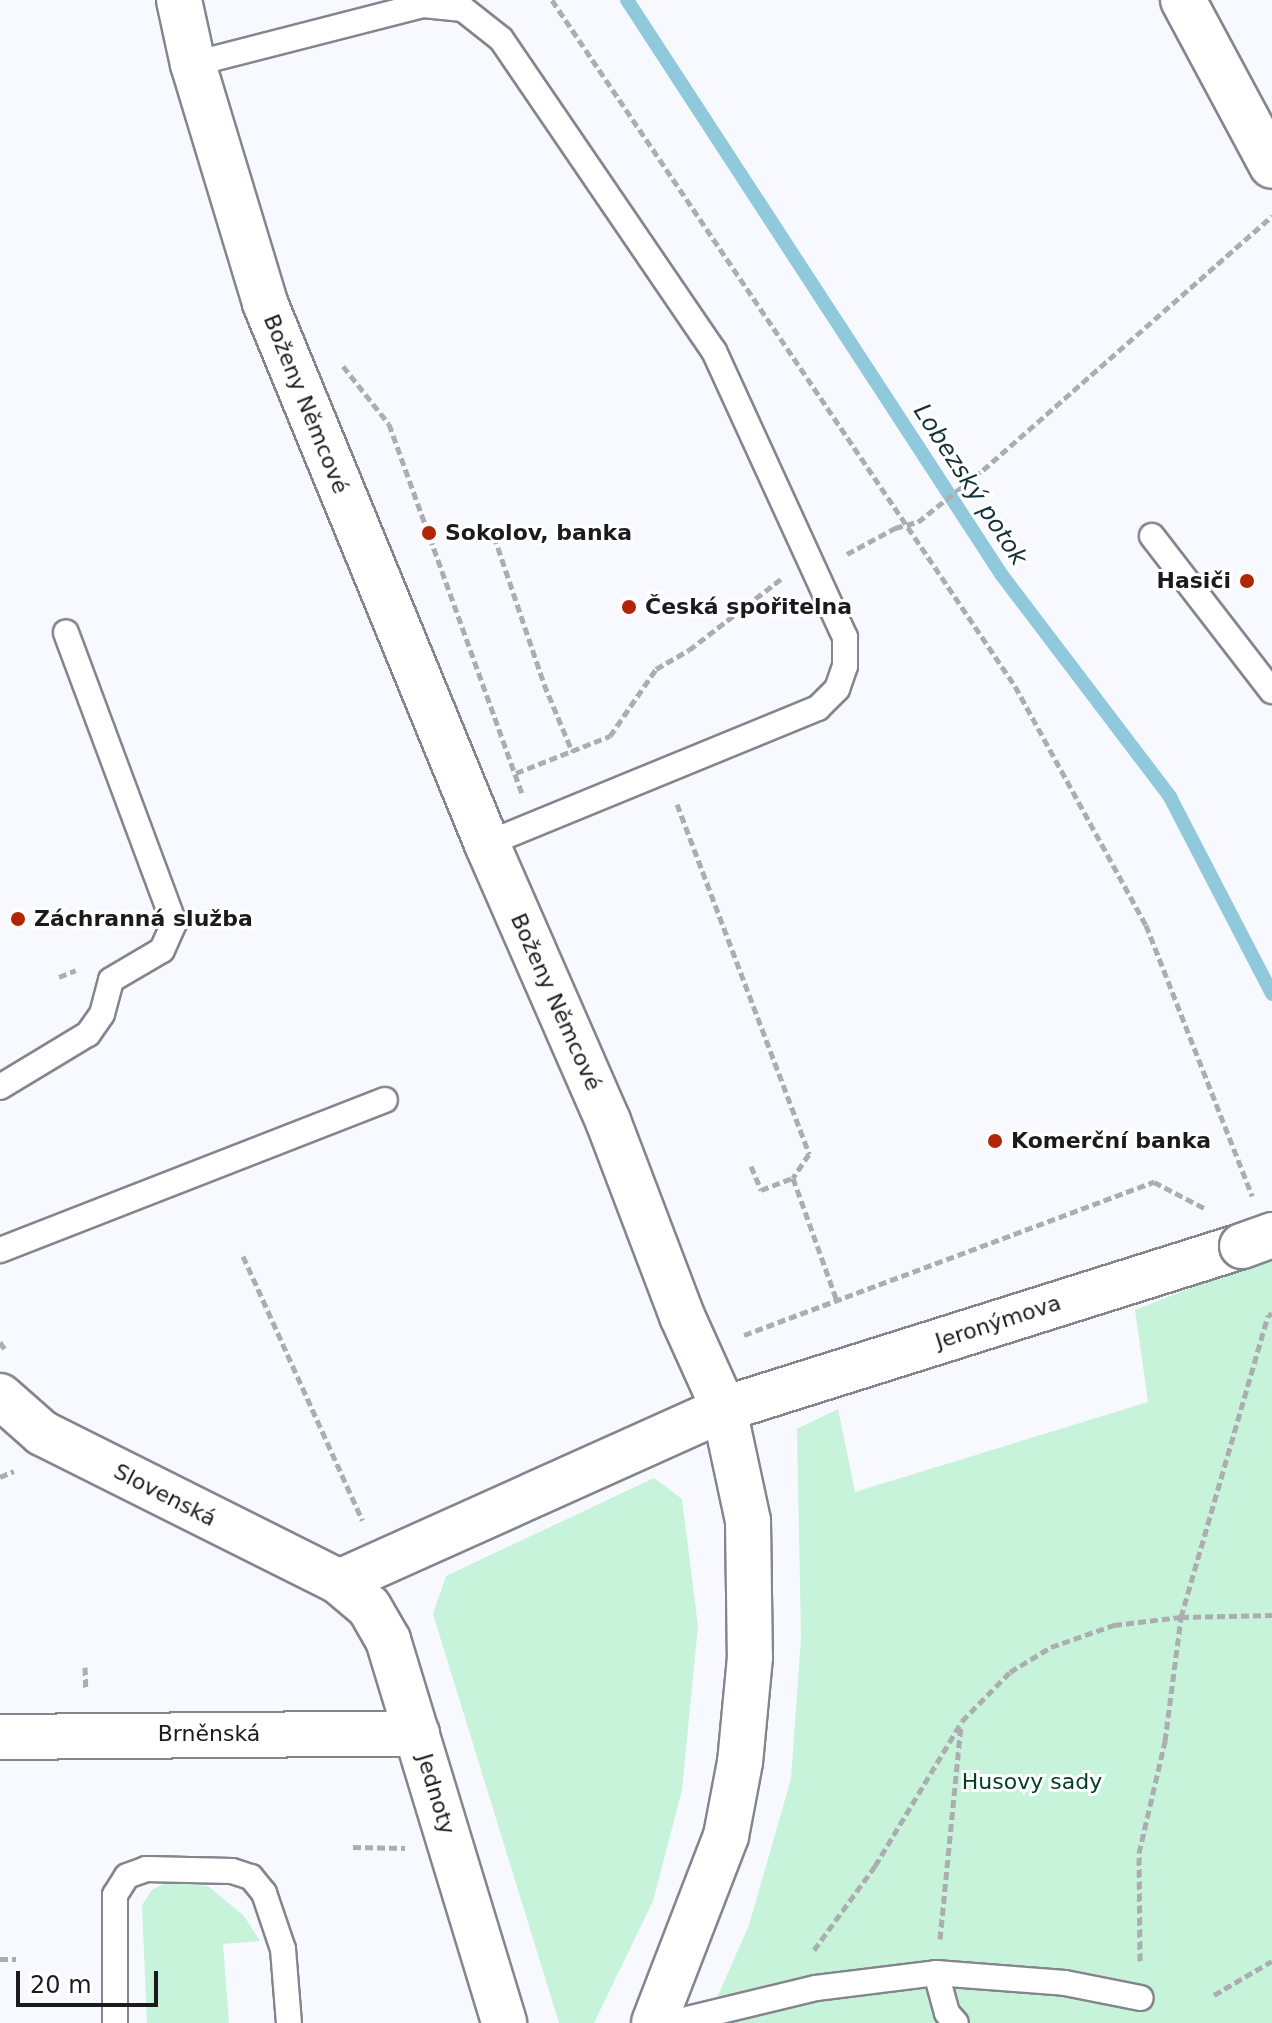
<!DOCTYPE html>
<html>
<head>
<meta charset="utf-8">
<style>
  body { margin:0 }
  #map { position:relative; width:1272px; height:2023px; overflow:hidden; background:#f8f9fe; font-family:"DejaVu Sans",sans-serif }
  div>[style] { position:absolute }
  .green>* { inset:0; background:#c6f3d9 }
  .stream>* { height:14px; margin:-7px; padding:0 7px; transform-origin:7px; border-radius:7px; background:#90c9dc }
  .path>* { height:5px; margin-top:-2.5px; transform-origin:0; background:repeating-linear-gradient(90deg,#acadb1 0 8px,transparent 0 12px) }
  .roads { filter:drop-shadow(2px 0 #84858d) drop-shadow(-2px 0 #84858d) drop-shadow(0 2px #84858d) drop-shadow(0 -2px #84858d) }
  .service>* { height:24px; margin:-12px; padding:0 12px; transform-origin:12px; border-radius:12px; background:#fff }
  .minor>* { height:44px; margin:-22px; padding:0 22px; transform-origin:22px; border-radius:22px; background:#fff }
  .bridges { filter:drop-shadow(2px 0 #84858d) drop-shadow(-2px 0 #84858d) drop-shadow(0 2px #84858d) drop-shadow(0 -2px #84858d) }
  .minor-bridge>* { height:44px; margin:-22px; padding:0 22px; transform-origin:22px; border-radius:22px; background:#fff }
  .dots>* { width:22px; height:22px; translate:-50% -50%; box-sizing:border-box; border:4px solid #fff; border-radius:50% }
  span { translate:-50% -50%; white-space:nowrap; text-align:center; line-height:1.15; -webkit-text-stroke:6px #fff; paint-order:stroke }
  .street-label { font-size:22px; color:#1b1b1e }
  .poi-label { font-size:22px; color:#1b1b1e; font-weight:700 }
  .left { translate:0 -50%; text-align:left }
  .right { translate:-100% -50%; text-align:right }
  .park-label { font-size:22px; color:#004026 }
  .water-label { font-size:24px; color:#143039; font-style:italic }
  .scale { position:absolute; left:16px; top:1971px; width:142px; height:36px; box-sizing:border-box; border:4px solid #1b1b1e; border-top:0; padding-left:10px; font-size:24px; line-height:28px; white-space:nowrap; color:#1b1b1e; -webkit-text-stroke:6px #fff; paint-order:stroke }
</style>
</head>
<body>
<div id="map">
  <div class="green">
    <div style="clip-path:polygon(1272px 1256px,1272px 2023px,706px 2023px,749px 1925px,791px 1779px,801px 1638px,797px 1429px,838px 1409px,855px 1492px,1148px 1402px,1135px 1310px)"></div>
    <div style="clip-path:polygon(654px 1478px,682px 1499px,698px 1626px,682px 1790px,653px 1901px,594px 2023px,559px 2023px,433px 1614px,446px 1576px)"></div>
    <div style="clip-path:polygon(167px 1882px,208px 1886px,244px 1916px,260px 1941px,223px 1944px,229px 2023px,147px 2023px,142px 1905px,152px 1890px)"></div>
  </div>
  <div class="stream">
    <div style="left:627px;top:0;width:685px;rotate:56.91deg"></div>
    <div style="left:1001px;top:574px;width:280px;rotate:52.8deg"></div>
    <div style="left:1170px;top:797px;width:222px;rotate:62.6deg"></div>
  </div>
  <div class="path">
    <div style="left:552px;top:0;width:828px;rotate:55.98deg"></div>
    <div style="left:1015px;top:686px;width:273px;rotate:61.3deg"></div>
    <div style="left:1146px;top:925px;width:291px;rotate:68.6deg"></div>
    <div style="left:343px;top:366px;width:74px;rotate:51.6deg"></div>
    <div style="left:389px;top:424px;width:392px;rotate:70.2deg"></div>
    <div style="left:494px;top:536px;width:156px;rotate:71.3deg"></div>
    <div style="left:544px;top:684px;width:73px;rotate:67.3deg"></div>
    <div style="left:847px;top:554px;width:55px;rotate:-28.4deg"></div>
    <div style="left:895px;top:528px;width:24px;rotate:-15deg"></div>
    <div style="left:918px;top:522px;width:83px;rotate:-38.7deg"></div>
    <div style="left:983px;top:470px;width:385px;rotate:-41.3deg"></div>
    <div style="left:516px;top:773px;width:101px;rotate:-21.5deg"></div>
    <div style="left:610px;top:736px;width:81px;rotate:-55.5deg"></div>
    <div style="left:656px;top:669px;width:38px;rotate:-30deg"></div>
    <div style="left:689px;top:650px;width:116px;rotate:-37.7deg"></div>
    <div style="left:677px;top:804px;width:374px;rotate:69.3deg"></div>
    <div style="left:809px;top:1154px;width:29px;rotate:124deg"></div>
    <div style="left:59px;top:977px;width:18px;rotate:-22deg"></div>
    <div style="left:751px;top:1166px;width:26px;rotate:67deg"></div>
    <div style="left:761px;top:1190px;width:34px;rotate:-21deg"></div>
    <div style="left:793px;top:1178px;width:131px;rotate:70.3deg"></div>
    <div style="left:243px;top:1256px;width:290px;rotate:65.7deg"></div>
    <div style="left:744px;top:1335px;width:438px;rotate:-20.5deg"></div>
    <div style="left:1154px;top:1182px;width:59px;rotate:27.4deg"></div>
    <div style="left:0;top:1342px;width:11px;rotate:56deg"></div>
    <div style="left:0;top:1477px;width:15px;rotate:-23deg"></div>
    <div style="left:85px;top:1667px;width:23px;rotate:88deg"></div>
    <div style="left:353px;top:1847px;width:52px;rotate:1.1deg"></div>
    <div style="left:940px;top:1939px;width:214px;rotate:-84.4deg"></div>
    <div style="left:814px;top:1950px;width:104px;rotate:-54deg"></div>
    <div style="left:875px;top:1866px;width:169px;rotate:-59deg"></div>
    <div style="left:962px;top:1721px;width:69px;rotate:-45.6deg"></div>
    <div style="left:1010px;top:1672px;width:48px;rotate:-31.4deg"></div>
    <div style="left:1051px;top:1647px;width:67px;rotate:-19.2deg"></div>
    <div style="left:1114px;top:1625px;width:67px;rotate:-6.8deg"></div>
    <div style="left:1181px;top:1617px;width:314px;rotate:-73.9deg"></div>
    <div style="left:1268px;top:1315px;width:4px;rotate:-14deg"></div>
    <div style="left:0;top:1959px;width:16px"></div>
    <div style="left:1140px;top:1961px;width:108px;rotate:-90.5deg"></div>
    <div style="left:1139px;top:1853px;width:115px;rotate:-76.9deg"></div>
    <div style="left:1165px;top:1741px;width:125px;rotate:-82.6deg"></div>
    <div style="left:1181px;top:1617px;width:91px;rotate:-1.3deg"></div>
    <div style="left:1214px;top:1995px;width:67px;rotate:-30.4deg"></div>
  </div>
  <div class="roads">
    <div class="service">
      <div style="left:193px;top:64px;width:237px;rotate:-14.4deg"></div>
      <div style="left:423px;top:5px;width:40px;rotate:5.7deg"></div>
      <div style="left:463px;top:9px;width:48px;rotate:38.3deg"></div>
      <div style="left:501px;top:39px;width:378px;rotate:55.7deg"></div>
      <div style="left:714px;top:351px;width:315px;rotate:65.4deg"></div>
      <div style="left:845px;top:637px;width:29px;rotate:90deg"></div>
      <div style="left:845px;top:666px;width:24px;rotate:109deg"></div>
      <div style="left:837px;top:689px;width:27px;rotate:135deg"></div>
      <div style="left:818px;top:708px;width:358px;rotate:157.7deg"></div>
      <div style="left:1152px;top:536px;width:196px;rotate:52.3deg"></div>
      <div style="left:0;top:1087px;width:103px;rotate:-31.1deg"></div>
      <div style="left:88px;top:1034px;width:24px;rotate:-55deg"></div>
      <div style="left:102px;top:1014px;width:35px;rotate:-75deg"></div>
      <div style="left:111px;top:980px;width:59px;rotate:-30.5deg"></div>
      <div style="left:162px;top:950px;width:30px;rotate:-66deg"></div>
      <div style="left:174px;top:923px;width:310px;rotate:-110.4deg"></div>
      <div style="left:0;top:1250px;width:413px;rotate:-21.3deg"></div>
      <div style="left:936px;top:1973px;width:129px;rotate:4.4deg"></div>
      <div style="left:1065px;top:1983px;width:77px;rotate:11.2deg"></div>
      <div style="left:115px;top:2023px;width:128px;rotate:-90deg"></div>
      <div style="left:115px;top:1895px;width:22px;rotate:-58deg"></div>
      <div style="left:127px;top:1876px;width:20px;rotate:-20deg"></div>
      <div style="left:146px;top:1869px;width:86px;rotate:1.3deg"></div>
      <div style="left:232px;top:1871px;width:20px;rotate:18deg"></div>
      <div style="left:251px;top:1877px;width:21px;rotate:51deg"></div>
      <div style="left:264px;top:1893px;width:59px;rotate:71.3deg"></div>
      <div style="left:283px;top:1949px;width:74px;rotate:85.4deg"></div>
      <div style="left:671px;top:2023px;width:149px;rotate:-13.6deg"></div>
      <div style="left:816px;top:1988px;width:121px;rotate:-7.1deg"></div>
      <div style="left:936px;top:1973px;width:41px;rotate:74.6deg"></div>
      <div style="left:947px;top:2013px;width:13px;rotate:48deg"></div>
    </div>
    <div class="minor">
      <div style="left:179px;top:0;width:66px;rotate:77.7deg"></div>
      <div style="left:193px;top:64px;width:250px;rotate:73.2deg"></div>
      <div style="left:265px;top:303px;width:585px;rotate:67.69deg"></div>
      <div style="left:487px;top:844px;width:302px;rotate:66.4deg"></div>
      <div style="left:608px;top:1121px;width:209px;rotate:69.2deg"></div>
      <div style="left:682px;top:1316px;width:102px;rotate:65.7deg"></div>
      <div style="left:724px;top:1409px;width:115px;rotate:77.9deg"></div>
      <div style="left:748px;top:1521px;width:136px;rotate:89.2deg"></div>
      <div style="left:750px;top:1657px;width:105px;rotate:95.4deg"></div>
      <div style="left:740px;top:1762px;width:75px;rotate:100.7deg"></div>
      <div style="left:726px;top:1836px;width:200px;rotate:111.1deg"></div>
      <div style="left:1183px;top:0;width:188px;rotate:61.8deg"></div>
      <div style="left:0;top:1396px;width:56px;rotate:41.4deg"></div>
      <div style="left:42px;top:1433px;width:332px;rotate:26.6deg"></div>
      <div style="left:339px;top:1582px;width:39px;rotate:40deg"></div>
      <div style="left:369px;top:1607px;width:38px;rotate:60deg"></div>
      <div style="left:388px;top:1640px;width:400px;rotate:73.1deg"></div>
      <div style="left:339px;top:1582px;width:422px;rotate:-24.2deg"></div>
      <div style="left:724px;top:1409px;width:543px;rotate:-17.47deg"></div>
      <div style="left:0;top:1737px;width:417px;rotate:-0.5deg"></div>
    </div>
  </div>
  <div class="bridges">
    <div class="minor-bridge">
      <div style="left:1242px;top:1246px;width:32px;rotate:-20deg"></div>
    </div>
  </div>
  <div class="dots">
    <div style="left:429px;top:533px;background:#b12405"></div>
    <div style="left:1247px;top:581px;background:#b12405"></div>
    <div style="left:629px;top:607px;background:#b12405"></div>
    <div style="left:18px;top:919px;background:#b12405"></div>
    <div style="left:995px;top:1141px;background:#b12405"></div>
  </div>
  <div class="street-label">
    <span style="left:306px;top:404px;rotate:68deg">Boženy Němcové</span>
    <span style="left:556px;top:1002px;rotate:66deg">Boženy Němcové</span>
    <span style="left:998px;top:1322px;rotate:-18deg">Jeronýmova</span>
    <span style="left:165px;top:1495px;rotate:27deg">Slovenská</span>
    <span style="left:209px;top:1734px">Brněnská</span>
    <span style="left:436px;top:1794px;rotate:73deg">Jednoty</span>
  </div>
  <div class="poi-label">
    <span class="left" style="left:445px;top:533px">Sokolov, banka</span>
    <span class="right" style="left:1231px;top:581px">Hasiči</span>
    <span class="left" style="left:645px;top:607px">Česká spořitelna</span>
    <span class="left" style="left:34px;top:919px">Záchranná služba</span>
    <span class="left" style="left:1011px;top:1141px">Komerční banka</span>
  </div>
  <div class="park-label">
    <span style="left:1032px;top:1782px">Husovy sady</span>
  </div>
  <div class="water-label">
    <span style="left:970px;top:485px;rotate:57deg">Lobezský potok</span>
  </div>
  <div class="scale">20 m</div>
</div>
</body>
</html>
